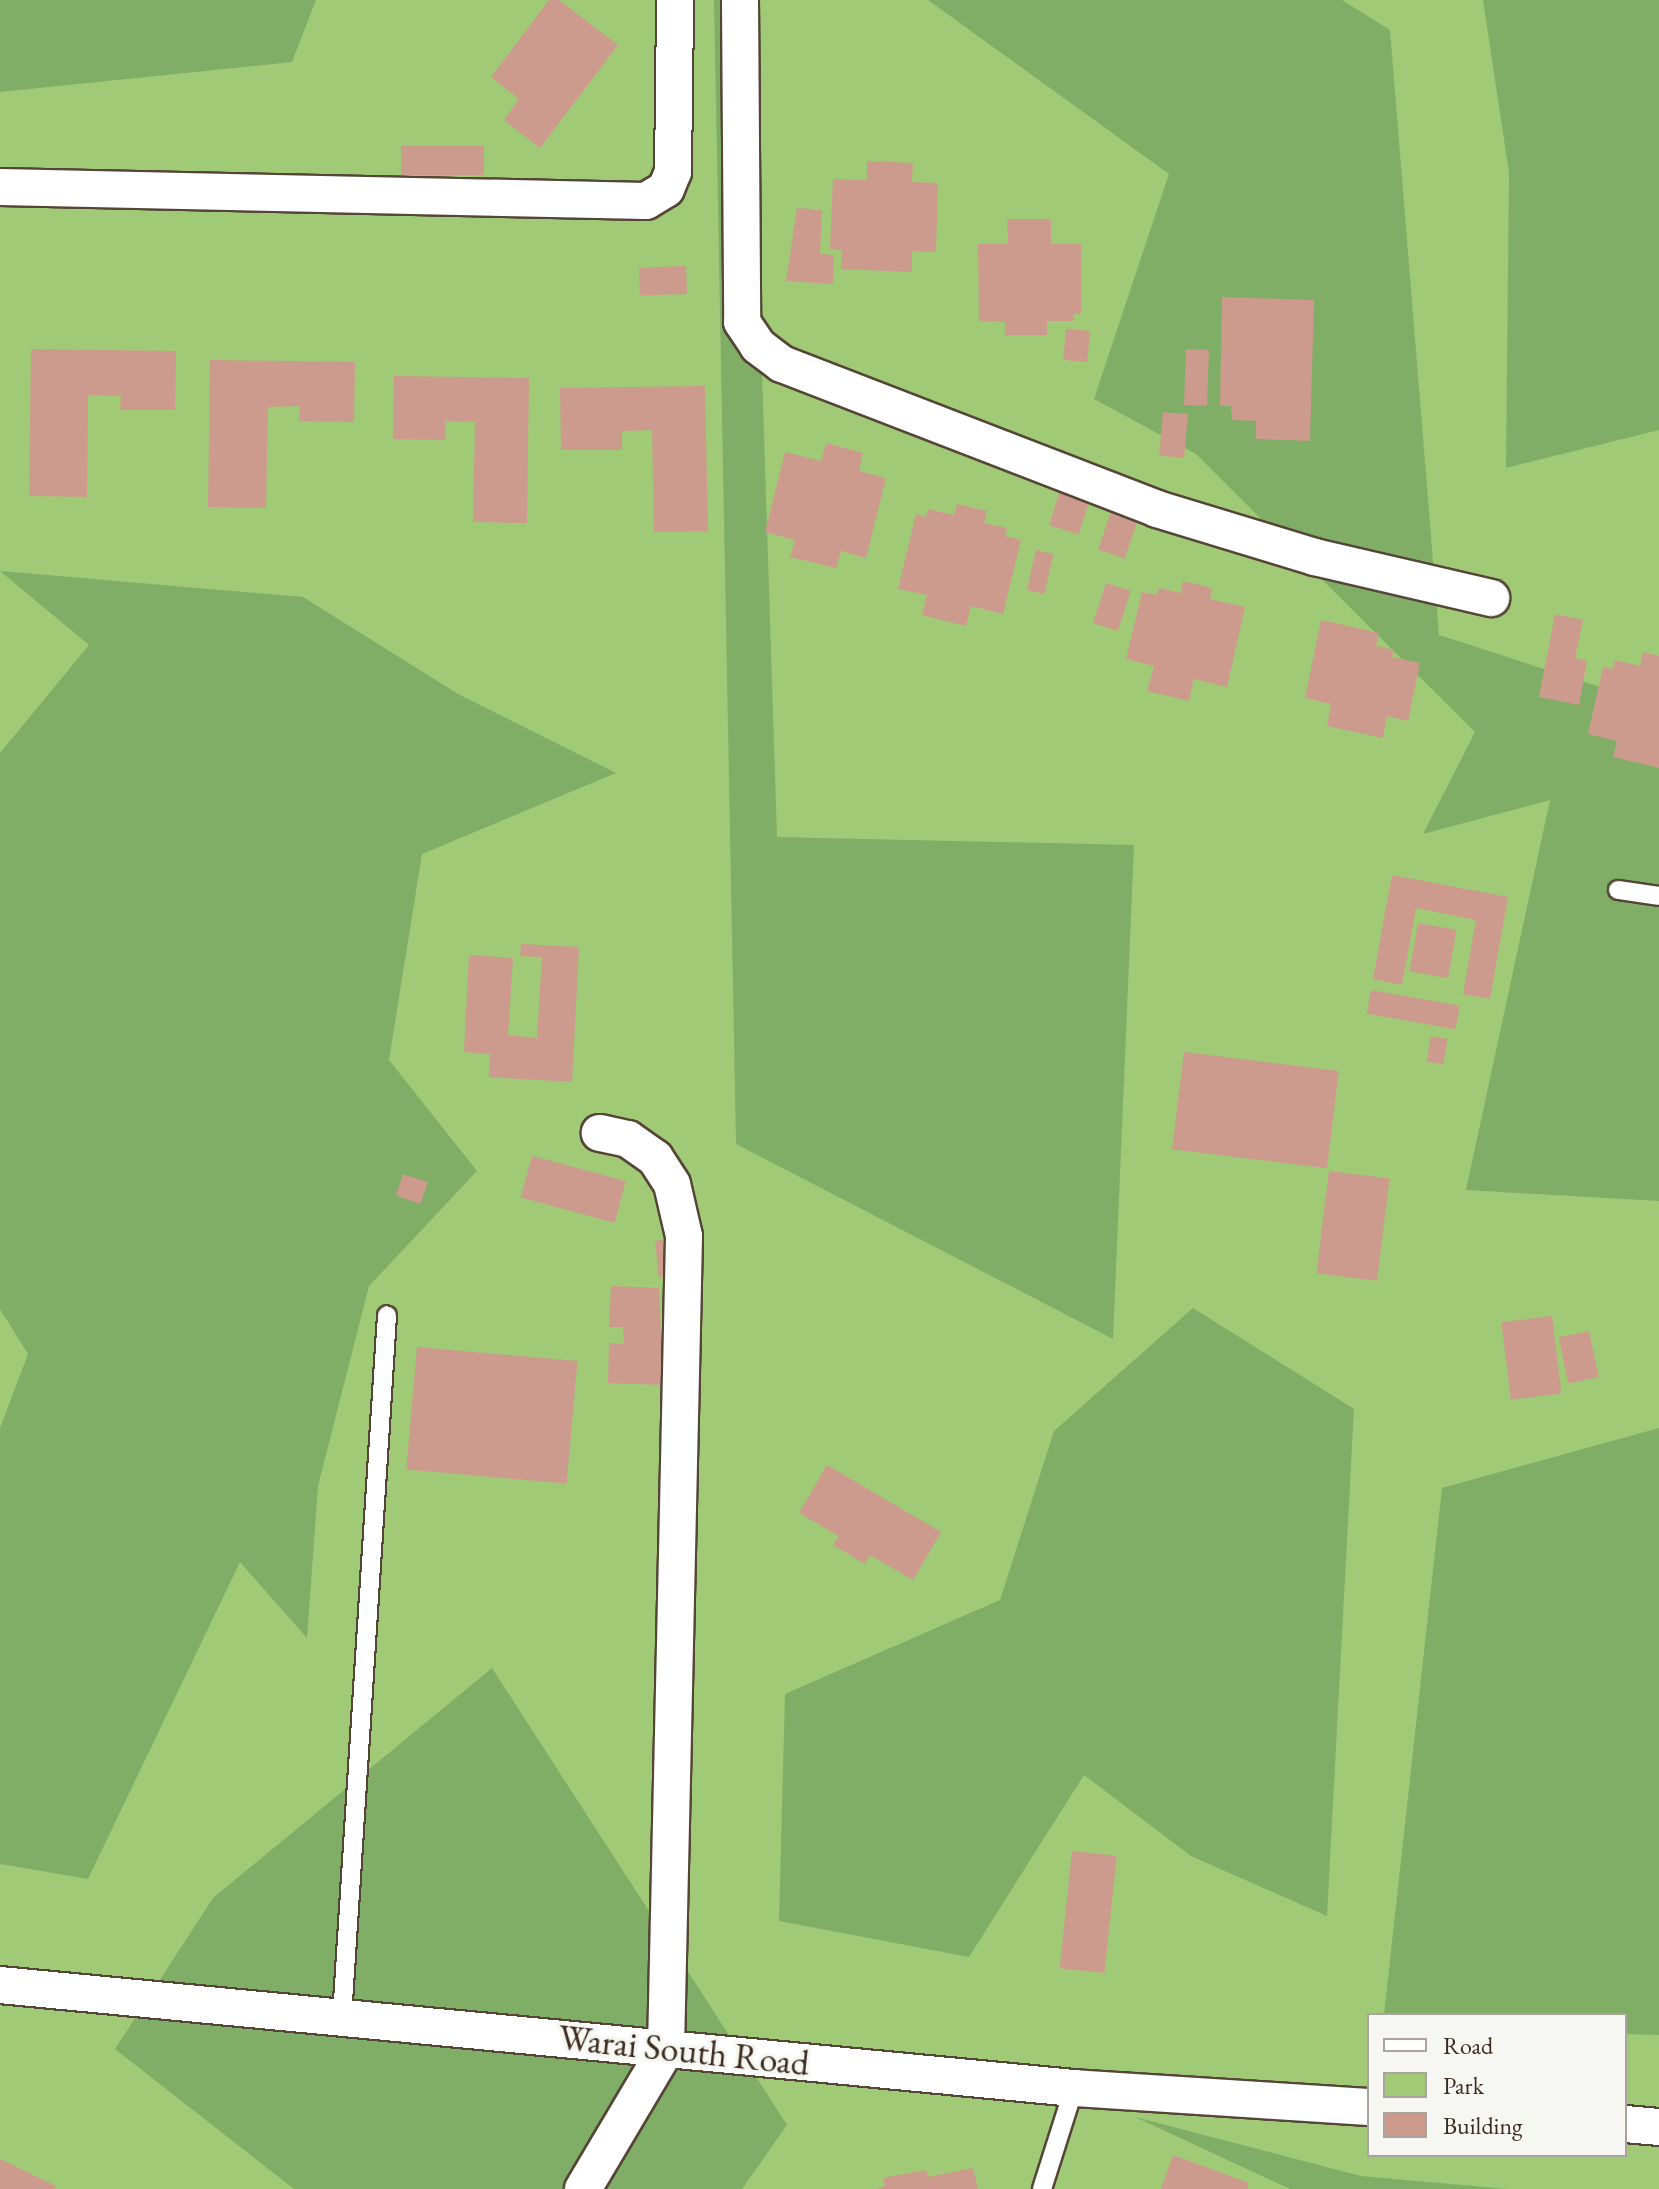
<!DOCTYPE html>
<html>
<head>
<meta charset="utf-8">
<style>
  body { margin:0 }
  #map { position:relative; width:1659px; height:2189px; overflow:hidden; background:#e7e1be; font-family:"EB Garamond",serif }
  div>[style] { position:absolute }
  .green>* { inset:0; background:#a1ca76 }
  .forest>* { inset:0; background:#80ae67 }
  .building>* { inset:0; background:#cd9a8e; transform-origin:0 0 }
  .roads { filter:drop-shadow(2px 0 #554536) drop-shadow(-2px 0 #554536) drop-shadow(0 2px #554536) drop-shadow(0 -2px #554536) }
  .lane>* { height:18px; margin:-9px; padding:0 9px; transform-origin:9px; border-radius:9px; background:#fff }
  .street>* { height:36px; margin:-18px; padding:0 18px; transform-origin:18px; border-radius:18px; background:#fff }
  span { translate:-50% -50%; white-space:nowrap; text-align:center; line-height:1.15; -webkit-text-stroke:7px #f6f6f2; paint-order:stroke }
  .street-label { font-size:36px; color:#3b2a1e }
  .legend { position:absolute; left:1367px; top:2013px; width:260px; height:144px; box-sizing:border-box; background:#f6f6f2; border:2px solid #aba49d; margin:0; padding:10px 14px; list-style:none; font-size:24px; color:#3b2a1e }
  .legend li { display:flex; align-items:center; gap:16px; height:40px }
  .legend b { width:40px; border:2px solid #aba49d }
</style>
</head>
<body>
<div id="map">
  <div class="green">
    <div style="clip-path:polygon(evenodd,0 0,1659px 0,1659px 2189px,0 2189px,0 0,1369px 2015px,1625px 2015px,1625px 2155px,1369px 2155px,1369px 2015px)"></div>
  </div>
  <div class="forest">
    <div style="clip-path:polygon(0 0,316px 0,292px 62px,0 92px)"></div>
    <div style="clip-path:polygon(714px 0,750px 0,777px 837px,1134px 845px,1113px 1339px,736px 1144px)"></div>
    <div style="clip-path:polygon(928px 0,1342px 0,1390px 30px,1439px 635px,1659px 706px,1659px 1201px,1466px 1190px,1550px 800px,1423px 834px,1475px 732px,1196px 454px,1094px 399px,1169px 174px)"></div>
    <div style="clip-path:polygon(1483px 0,1659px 0,1659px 430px,1506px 468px,1509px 173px)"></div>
    <div style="clip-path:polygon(0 571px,303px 597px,458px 694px,616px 773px,422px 854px,389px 1060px,477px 1171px,369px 1286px,318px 1486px,307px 1638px,240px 1562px,88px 1879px,0 1864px,0 1428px,28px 1354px,0 1309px,0 753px,89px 645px)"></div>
    <div style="clip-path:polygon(1193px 1308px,1354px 1409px,1327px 1916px,1191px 1856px,1084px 1775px,969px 1957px,779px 1921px,785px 1694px,1000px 1600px,1054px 1431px)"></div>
    <div style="clip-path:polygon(1659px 1428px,1659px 2035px,1625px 2034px,1625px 2015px,1384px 2015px,1442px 1488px)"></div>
    <div style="clip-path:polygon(492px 1668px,787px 2125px,742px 2189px,294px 2189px,115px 2049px,213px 1898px)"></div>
    <div style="clip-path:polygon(1135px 2117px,1361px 2176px,1507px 2189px,1290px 2189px)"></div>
  </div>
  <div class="building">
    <div style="clip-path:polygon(549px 0,559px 0,618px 45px,540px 148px,504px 120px,519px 99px,491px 77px)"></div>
    <div style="left:401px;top:146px;width:83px;height:29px"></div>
    <div style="clip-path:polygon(867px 161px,913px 163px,912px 182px,938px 183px,936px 252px,912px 251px,912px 272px,841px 269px,842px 250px,830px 249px,833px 179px,867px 180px)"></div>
    <div style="clip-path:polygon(797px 208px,822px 210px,820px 254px,834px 255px,833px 284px,786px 281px)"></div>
    <div style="clip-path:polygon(1007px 219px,1051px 219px,1051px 244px,1081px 244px,1081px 314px,1074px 314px,1074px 321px,1047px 321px,1047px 335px,1005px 335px,1005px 322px,979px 321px,978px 244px,1008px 244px)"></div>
    <div style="left:686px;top:266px;width:28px;height:47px;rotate:88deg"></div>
    <div style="clip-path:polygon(1222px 297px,1314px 300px,1310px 441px,1256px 439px,1256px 421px,1232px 420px,1231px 406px,1220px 406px)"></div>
    <div style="left:1066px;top:329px;width:24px;height:31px;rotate:5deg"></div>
    <div style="clip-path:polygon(31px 349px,176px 351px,175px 410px,120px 410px,121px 396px,88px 395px,87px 497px,29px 496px)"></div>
    <div style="left:1186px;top:349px;width:23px;height:56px;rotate:2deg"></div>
    <div style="clip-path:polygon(210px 360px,355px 362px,354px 422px,299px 421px,300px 406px,268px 407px,266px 508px,208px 507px)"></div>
    <div style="clip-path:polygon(394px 376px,529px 378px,527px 523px,473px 522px,475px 422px,445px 421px,445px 440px,393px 439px)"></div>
    <div style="clip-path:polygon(705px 386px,708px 531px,654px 532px,652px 430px,622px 431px,622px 450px,561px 450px,560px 388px)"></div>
    <div style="left:1163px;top:412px;width:25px;height:44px;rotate:5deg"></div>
    <div style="clip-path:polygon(826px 443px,863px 453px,859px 471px,886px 478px,866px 558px,841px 551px,836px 568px,790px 557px,795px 540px,765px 532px,785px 452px,821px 461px)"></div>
    <div style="left:1061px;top:487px;width:31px;height:40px;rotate:17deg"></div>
    <div style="clip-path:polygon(957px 504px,987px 511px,984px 523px,1007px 528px,1005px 536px,1021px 540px,1003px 614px,971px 606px,966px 626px,922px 615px,927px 595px,898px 589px,916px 514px,926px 517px,928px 509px,954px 515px)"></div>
    <div style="left:1113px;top:506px;width:28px;height:46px;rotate:19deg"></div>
    <div style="left:1036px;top:550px;width:18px;height:41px;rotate:13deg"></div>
    <div style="clip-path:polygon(1183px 581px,1212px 588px,1210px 599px,1245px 607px,1227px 687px,1194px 679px,1189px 701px,1147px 691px,1154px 666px,1126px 659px,1142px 592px,1157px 595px,1159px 588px,1181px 593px)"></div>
    <div style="left:1106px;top:583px;width:26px;height:42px;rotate:18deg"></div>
    <div style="clip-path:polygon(1555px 614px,1583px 620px,1575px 658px,1587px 661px,1579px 705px,1539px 697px)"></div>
    <div style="clip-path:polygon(1321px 620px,1379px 633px,1376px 646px,1394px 650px,1392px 657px,1420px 663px,1408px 721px,1387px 716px,1383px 738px,1327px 726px,1331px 704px,1305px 698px)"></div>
    <div style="clip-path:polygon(1643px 652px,1659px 656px,1659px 768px,1613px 757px,1617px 741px,1588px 734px,1603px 667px,1613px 669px,1615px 660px,1640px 666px)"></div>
    <div style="clip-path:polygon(1392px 875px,1508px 897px,1490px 999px,1463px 994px,1476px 920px,1416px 908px,1402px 985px,1373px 979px)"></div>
    <div style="left:1418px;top:923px;width:39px;height:49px;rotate:10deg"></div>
    <div style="clip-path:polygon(521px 944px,579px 947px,572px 1082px,489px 1077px,490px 1054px,464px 1052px,469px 955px,513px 958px,508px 1035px,537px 1038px,542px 957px,520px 956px)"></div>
    <div style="left:1371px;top:990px;width:90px;height:24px;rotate:10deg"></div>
    <div style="left:1431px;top:1036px;width:17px;height:26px;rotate:10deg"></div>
    <div style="left:1184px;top:1052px;width:156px;height:98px;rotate:7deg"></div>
    <div style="left:532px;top:1156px;width:97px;height:43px;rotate:15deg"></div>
    <div style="left:1329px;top:1171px;width:61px;height:103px;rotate:7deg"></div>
    <div style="left:403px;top:1174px;width:26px;height:23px;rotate:18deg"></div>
    <div style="left:672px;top:1239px;width:37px;height:17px;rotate:84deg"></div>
    <div style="clip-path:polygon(611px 1286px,659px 1288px,663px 1385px,608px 1383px,609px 1343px,624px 1344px,623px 1327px,609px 1327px)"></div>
    <div style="left:1552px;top:1316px;width:78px;height:51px;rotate:83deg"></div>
    <div style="left:1589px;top:1331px;width:47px;height:31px;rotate:78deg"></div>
    <div style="left:417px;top:1347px;width:161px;height:123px;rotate:5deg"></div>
    <div style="clip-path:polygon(827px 1465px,941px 1532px,913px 1580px,870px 1555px,865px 1564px,833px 1545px,839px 1536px,799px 1513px)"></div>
    <div style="left:1072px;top:1851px;width:45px;height:118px;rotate:6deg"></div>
    <div style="clip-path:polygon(1173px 2155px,1249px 2183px,1247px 2189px,1161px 2189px)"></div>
    <div style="clip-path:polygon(0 2159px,56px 2186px,55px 2189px,0 2189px)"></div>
    <div style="clip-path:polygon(973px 2168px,978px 2189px,877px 2189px,885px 2186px,883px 2178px,926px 2170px,928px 2177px)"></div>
  </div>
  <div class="roads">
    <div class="lane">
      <div style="left:1618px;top:890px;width:41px;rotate:8.3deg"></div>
      <div style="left:342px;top:2017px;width:703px;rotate:-86.33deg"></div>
      <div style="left:1042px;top:2189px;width:106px;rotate:-72.4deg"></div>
    </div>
    <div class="street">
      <div style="left:740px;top:0;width:322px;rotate:89.6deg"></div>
      <div style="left:742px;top:322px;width:29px;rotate:56deg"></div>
      <div style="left:758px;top:346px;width:30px;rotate:37deg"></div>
      <div style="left:782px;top:364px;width:402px;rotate:21.1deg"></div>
      <div style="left:1157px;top:509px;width:165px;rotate:16.9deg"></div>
      <div style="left:1315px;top:557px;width:181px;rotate:13.1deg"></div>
      <div style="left:0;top:187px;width:646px;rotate:1.24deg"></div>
      <div style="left:646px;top:201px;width:23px;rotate:-31deg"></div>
      <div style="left:666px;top:189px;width:18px;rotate:-68deg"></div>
      <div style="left:673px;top:172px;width:172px;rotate:-89.3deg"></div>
      <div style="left:0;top:1985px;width:1079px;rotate:5.48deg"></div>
      <div style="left:1074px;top:2088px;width:296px;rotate:3.7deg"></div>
      <div style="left:1625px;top:2124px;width:34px;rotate:5deg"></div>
      <div style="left:583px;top:2189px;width:163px;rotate:-59.3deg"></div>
      <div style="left:666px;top:2049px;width:813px;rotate:-88.73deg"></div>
      <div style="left:684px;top:1236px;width:53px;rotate:-103deg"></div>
      <div style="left:672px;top:1184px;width:31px;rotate:-123deg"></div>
      <div style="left:655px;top:1158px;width:33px;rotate:-145deg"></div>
      <div style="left:628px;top:1139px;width:29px;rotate:-168deg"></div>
    </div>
  </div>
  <div class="street-label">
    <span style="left:684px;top:2050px;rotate:6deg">Warai South Road</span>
  </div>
  <ul class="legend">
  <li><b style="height:10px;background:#fff"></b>Road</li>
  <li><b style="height:22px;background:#a1ca76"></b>Park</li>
  <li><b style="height:22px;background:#cd9a8e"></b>Building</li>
  </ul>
</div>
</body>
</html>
